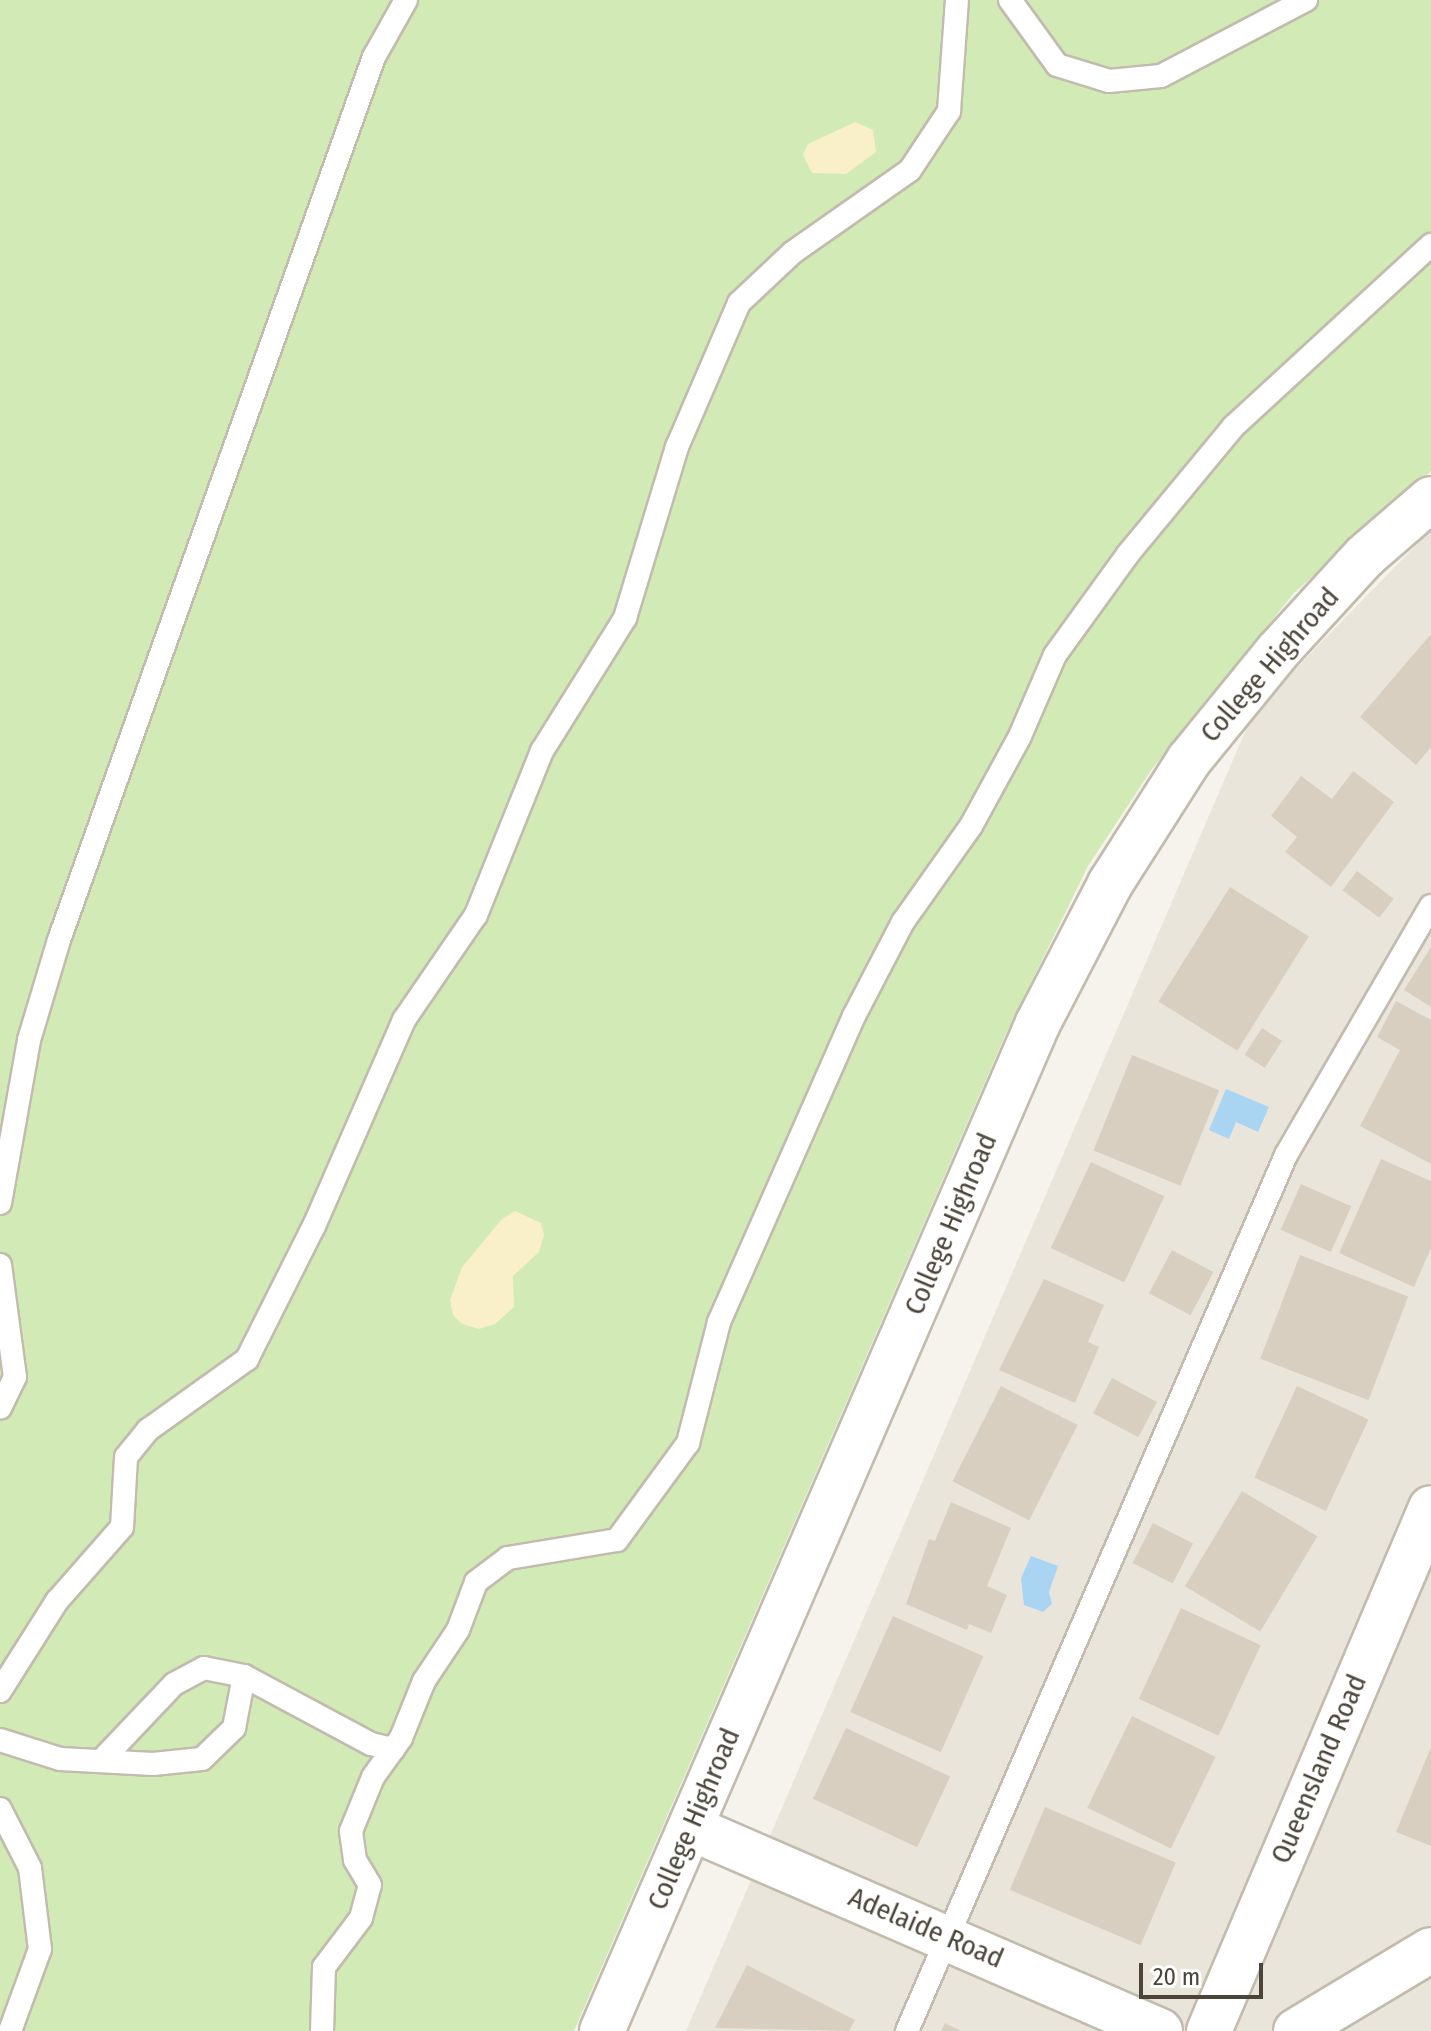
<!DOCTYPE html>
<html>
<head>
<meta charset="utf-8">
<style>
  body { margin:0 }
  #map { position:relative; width:1431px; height:2031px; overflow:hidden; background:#f6f3ec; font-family:"Fira Sans Condensed",sans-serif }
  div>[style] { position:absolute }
  .residential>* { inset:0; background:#eae5da }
  .green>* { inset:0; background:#d2eab5 }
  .sand>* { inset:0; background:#f9efc9 }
  .water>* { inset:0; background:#a9d4f2 }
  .building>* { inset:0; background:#d8cfc1; transform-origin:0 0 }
  .roads { filter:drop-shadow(2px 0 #c2bbae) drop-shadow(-2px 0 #c2bbae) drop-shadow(0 2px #c2bbae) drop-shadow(0 -2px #c2bbae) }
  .service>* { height:22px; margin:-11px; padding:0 11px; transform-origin:11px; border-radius:11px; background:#fff }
  .minor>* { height:44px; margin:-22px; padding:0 22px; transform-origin:22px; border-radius:22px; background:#fff }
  span { translate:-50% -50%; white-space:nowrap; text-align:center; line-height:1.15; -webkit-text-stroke:8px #fff; paint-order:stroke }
  .street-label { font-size:28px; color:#4b4439 }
  .scale { position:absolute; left:1139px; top:1963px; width:124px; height:36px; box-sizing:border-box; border:4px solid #4b4439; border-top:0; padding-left:10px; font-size:24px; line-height:28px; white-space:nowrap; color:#4b4439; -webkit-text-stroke:6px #fff; paint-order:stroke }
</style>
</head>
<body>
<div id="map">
  <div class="residential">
    <div style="clip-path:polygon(1431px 530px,1431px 2031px,686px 2031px,1254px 711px)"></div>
  </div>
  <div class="green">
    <div style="clip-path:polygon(0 0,1431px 0,1431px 471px,1294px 593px,1152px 769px,1088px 866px,1005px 1036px,574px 2031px,0 2031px)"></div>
  </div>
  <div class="sand">
    <div style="clip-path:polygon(855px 122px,873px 130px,876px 152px,846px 174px,812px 173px,803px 155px,808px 144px)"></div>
    <div style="clip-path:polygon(515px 1211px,541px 1223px,544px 1235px,539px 1252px,513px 1276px,514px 1307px,495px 1324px,479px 1329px,462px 1324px,453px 1315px,450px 1300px,462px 1267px,502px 1219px)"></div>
  </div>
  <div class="water">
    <div style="clip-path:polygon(1226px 1089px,1269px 1107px,1258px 1132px,1236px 1122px,1229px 1139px,1209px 1130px)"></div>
    <div style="clip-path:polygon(1031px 1556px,1058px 1566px,1049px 1592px,1052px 1604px,1043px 1612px,1024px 1605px,1021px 1578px)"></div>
  </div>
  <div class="building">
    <div style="clip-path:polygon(1431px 634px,1431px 747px,1416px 765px,1360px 717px)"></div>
    <div style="clip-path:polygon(1353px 771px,1394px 802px,1331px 887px,1285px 852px,1297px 837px,1271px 816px,1301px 776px,1332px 799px)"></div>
    <div style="left:1357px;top:871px;width:46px;height:24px;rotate:37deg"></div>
    <div style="left:1230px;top:887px;width:93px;height:135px;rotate:32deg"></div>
    <div style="clip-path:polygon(1431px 947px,1431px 1007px,1404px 990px)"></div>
    <div style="clip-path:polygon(1396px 1001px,1431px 1020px,1431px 1164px,1360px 1126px,1400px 1050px,1377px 1037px)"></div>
    <div style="left:1262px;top:1028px;width:24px;height:32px;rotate:33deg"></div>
    <div style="left:1132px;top:1055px;width:94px;height:103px;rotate:22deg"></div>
    <div style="clip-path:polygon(1381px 1159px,1431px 1181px,1431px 1248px,1414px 1287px,1339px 1253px)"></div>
    <div style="left:1091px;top:1162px;width:81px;height:95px;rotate:25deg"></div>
    <div style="left:1301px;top:1184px;width:55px;height:50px;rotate:24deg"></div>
    <div style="left:1172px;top:1250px;width:47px;height:49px;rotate:28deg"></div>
    <div style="left:1300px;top:1255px;width:116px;height:111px;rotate:21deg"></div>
    <div style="clip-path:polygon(1044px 1279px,1104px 1305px,1088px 1342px,1099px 1347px,1075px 1403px,999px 1370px)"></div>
    <div style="left:1112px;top:1378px;width:51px;height:40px;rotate:28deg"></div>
    <div style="left:1001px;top:1386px;width:86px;height:107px;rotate:27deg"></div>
    <div style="left:1297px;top:1386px;width:79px;height:101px;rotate:25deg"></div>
    <div style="left:1242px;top:1491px;width:88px;height:111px;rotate:31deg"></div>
    <div style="clip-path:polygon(951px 1502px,1011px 1528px,987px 1586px,1007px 1595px,991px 1633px,969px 1624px,967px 1630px,906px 1604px,929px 1539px,935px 1541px)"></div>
    <div style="left:1153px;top:1523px;width:45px;height:45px;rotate:27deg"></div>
    <div style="left:1181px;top:1608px;width:88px;height:100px;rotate:25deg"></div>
    <div style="left:893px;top:1616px;width:99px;height:105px;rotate:24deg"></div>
    <div style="left:1132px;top:1716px;width:93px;height:102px;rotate:26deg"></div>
    <div style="left:846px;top:1728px;width:115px;height:78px;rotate:25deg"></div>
    <div style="clip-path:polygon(1431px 1747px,1431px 1846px,1396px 1832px)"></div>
    <div style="left:1045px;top:1807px;width:142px;height:90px;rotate:23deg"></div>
    <div style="clip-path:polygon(747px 1965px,855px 2020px,849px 2031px,715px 2028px)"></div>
    <div style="clip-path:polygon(945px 2023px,961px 2031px,941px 2031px)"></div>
  </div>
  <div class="roads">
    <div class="service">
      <div style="left:1010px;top:0;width:80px;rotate:54.1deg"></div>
      <div style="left:1057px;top:65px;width:54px;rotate:17.1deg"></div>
      <div style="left:1109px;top:81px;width:52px;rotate:-5.5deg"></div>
      <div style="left:1161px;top:76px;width:164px;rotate:-27.7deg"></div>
      <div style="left:0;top:1203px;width:166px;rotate:-79.9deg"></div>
      <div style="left:29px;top:1040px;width:104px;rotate:-73.3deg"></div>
      <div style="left:59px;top:940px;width:938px;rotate:-70.37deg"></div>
      <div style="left:374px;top:57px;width:65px;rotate:-60.7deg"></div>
      <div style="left:0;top:1265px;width:113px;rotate:82.4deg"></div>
      <div style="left:15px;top:1377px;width:34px;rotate:116deg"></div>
      <div style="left:244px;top:1676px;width:144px;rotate:28.2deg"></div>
      <div style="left:371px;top:1744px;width:23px;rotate:13deg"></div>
      <div style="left:0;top:1691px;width:107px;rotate:-57.7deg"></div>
      <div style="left:57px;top:1601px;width:98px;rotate:-48.7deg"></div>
      <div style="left:122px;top:1527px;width:70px;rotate:-86.7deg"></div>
      <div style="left:126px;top:1457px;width:35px;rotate:-51deg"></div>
      <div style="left:148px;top:1430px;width:122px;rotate:-35.6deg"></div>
      <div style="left:247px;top:1359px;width:149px;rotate:-63.3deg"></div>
      <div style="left:314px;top:1226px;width:225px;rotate:-66.4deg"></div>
      <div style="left:404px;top:1020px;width:127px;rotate:-55.6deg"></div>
      <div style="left:476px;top:915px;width:177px;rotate:-68.1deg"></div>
      <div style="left:542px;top:751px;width:157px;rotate:-58deg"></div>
      <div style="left:625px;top:618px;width:179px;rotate:-73.1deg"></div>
      <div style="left:677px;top:447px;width:157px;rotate:-66.7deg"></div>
      <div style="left:739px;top:303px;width:73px;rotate:-43.3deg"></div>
      <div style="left:792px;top:253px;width:144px;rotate:-35.1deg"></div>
      <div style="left:910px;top:170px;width:71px;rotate:-56.5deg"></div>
      <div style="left:949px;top:111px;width:111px;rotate:-85.9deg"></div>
      <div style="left:0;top:1740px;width:63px;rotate:17.6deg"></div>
      <div style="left:60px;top:1759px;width:93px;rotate:3.1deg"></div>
      <div style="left:153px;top:1764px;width:49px;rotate:-5.8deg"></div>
      <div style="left:202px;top:1759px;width:45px;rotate:-44.1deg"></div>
      <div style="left:234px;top:1728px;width:53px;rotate:-79.1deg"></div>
      <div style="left:244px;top:1676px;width:41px;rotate:-168.7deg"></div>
      <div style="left:204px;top:1668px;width:34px;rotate:152deg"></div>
      <div style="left:174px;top:1684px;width:105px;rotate:133.5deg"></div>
      <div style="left:0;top:1809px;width:66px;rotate:63deg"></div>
      <div style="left:30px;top:1868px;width:82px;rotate:83deg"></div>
      <div style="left:40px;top:1949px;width:87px;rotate:110.1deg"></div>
      <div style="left:322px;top:2031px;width:64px;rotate:-88.2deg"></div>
      <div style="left:324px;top:1967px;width:61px;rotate:-52.9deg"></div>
      <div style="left:361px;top:1918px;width:34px;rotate:-75deg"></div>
      <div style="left:370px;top:1885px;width:29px;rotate:-121deg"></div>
      <div style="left:355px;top:1860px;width:29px;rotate:-98deg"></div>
      <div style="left:351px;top:1831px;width:58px;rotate:-67.8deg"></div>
      <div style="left:373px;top:1777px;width:48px;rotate:-54.3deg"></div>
      <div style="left:401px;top:1738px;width:61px;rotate:-68deg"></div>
      <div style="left:424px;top:1681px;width:61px;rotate:-56.3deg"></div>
      <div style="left:458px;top:1630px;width:51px;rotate:-69.4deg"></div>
      <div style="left:476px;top:1582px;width:40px;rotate:-37deg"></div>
      <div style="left:508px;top:1558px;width:110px;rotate:-9.4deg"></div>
      <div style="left:617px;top:1540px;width:120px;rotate:-53.8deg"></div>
      <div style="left:688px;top:1443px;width:125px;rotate:-75.6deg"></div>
      <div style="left:719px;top:1322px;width:334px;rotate:-66.2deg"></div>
      <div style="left:854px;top:1016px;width:106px;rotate:-62.5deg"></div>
      <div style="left:903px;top:922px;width:118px;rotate:-54.7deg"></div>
      <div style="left:971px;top:826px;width:102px;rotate:-61.4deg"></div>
      <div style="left:1020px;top:736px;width:88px;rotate:-66.6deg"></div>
      <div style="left:1055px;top:655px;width:125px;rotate:-54.1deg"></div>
      <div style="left:1128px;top:554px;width:165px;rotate:-50.4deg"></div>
      <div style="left:1233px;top:427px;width:269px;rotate:-42.6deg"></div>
      <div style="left:907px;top:2031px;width:954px;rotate:-66.6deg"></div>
      <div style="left:1286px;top:1155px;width:288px;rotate:-59.8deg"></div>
    </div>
    <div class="minor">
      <div style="left:691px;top:1828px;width:511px;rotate:23.4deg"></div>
      <div style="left:602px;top:2031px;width:1098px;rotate:-66.61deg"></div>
      <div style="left:1038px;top:1023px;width:157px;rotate:-62.6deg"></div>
      <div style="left:1110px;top:884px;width:147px;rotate:-57.5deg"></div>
      <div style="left:1189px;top:760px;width:139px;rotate:-50.8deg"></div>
      <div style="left:1277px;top:652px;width:130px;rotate:-47.5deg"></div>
      <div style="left:1365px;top:556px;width:87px;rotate:-40.8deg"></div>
      <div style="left:1209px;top:2031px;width:568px;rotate:-67deg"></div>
      <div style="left:1296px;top:2031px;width:157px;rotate:-31deg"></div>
    </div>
  </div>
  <div class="street-label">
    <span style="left:1270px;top:665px;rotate:-49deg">College Highroad</span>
    <span style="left:951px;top:1224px;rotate:-67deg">College Highroad</span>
    <span style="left:1319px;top:1769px;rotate:-67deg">Queensland Road</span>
    <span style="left:694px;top:1819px;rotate:-67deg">College Highroad</span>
    <span style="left:926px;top:1928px;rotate:23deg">Adelaide Road</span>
  </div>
  <div class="scale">20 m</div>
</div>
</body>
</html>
